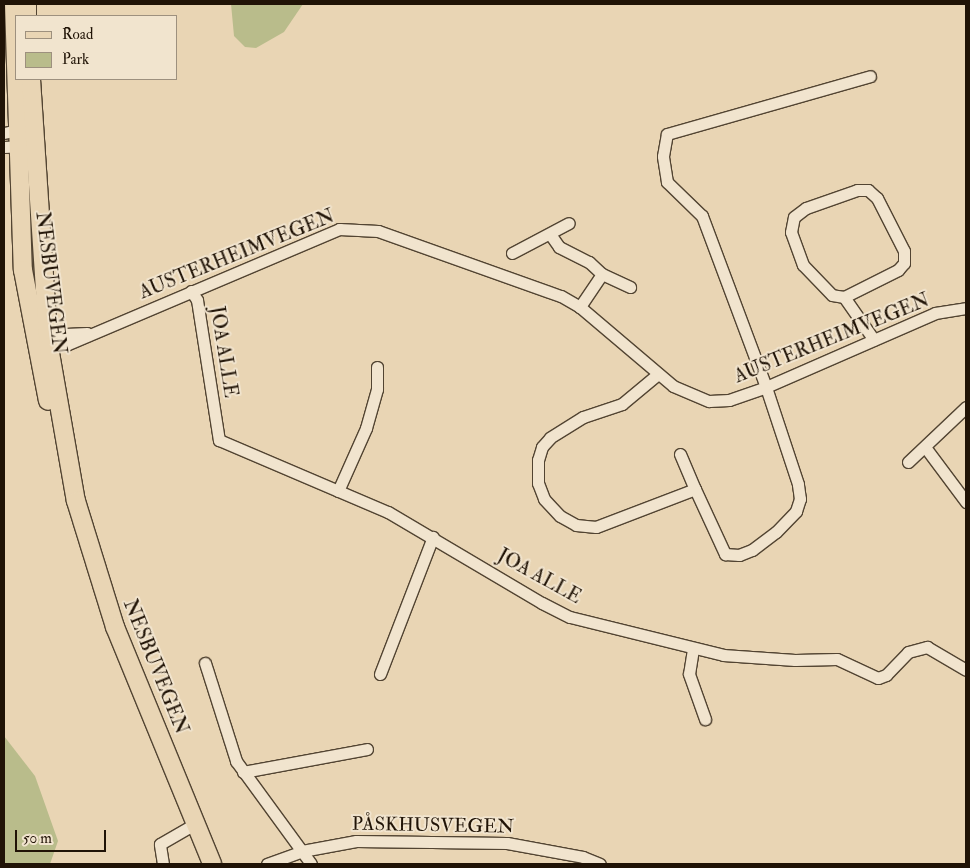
<!DOCTYPE html>
<html>
<head>
<meta charset="utf-8">
<style>
  body { margin:0 }
  #map { position:relative; width:970px; height:868px; overflow:hidden; background:#e9d5b4; font-family:"IM FELL Double Pica",serif }
  div>[style] { position:absolute }
  .green>* { inset:0; background:#b9bc8b }
  .roads { filter:drop-shadow(1px 0 #524432) drop-shadow(-1px 0 #524432) drop-shadow(0 1px #524432) drop-shadow(0 -1px #524432) }
  .street>* { height:11px; margin:-5.5px; padding:0 5.5px; transform-origin:5.5px; border-radius:5.5px; background:#f1e4ce }
  .primary>* { height:18px; margin:-9px; padding:0 9px; transform-origin:9px; border-radius:9px; background:#e9d5b4 }
  span { translate:-50% -50%; white-space:nowrap; text-align:center; line-height:1.15; -webkit-text-stroke:4px #f1e4ce; paint-order:stroke }
  .street-label { font-size:19px; color:#201306 }
  .frame { position:absolute; inset:0; border:5px solid #201306; pointer-events:none }
  .legend { position:absolute; left:15px; top:15px; width:162px; height:65px; box-sizing:border-box; background:#f1e4ce; border:1px solid #9d907e; margin:0; padding:6px 9px; list-style:none; font-size:15px; color:#201306 }
  .legend li { display:flex; align-items:center; gap:10px; height:25px }
  .legend b { width:25px; border:1px solid #9d907e }
  .scale { position:absolute; left:15px; top:830px; width:91px; height:22px; box-sizing:border-box; border:2px solid #201306; border-top:0; padding-left:6px; font-size:15px; line-height:18px; white-space:nowrap; color:#201306; -webkit-text-stroke:4px #f1e4ce; paint-order:stroke }
</style>
</head>
<body>
<div id="map">
  <div class="green">
    <div style="clip-path:polygon(231px 4px,303px 4px,284px 32px,256px 48px,245px 47px,234px 36px)"></div>
    <div style="clip-path:polygon(4px 736px,35px 776px,58px 841px,50px 864px,4px 864px)"></div>
  </div>
  <div class="roads">
    <div class="street">
      <div style="left:4px;top:133px;width:13px;rotate:-13deg"></div>
      <div style="left:17px;top:130px;width:6px;rotate:31deg"></div>
      <div style="left:4px;top:147px;width:19px;rotate:-3deg"></div>
      <div style="left:857px;top:190px;width:11px"></div>
      <div style="left:868px;top:190px;width:12px;rotate:42deg"></div>
      <div style="left:877px;top:198px;width:59px;rotate:63deg"></div>
      <div style="left:904px;top:251px;width:12px;rotate:90deg"></div>
      <div style="left:904px;top:263px;width:9px;rotate:131deg"></div>
      <div style="left:898px;top:270px;width:60px;rotate:153.4deg"></div>
      <div style="left:844px;top:297px;width:12px;rotate:-171deg"></div>
      <div style="left:832px;top:295px;width:42px;rotate:-134deg"></div>
      <div style="left:803px;top:265px;width:35px;rotate:-110deg"></div>
      <div style="left:791px;top:232px;width:15px;rotate:-79deg"></div>
      <div style="left:794px;top:217px;width:15px;rotate:-37deg"></div>
      <div style="left:806px;top:208px;width:54px;rotate:-19.4deg"></div>
      <div style="left:550px;top:234px;width:16px;rotate:55deg"></div>
      <div style="left:559px;top:247px;width:34px;rotate:27deg"></div>
      <div style="left:589px;top:262px;width:18px;rotate:43deg"></div>
      <div style="left:602px;top:274px;width:40px;rotate:124deg"></div>
      <div style="left:512px;top:253px;width:64px;rotate:-27.8deg"></div>
      <div style="left:602px;top:274px;width:31px;rotate:25deg"></div>
      <div style="left:191px;top:291px;width:11px;rotate:56deg"></div>
      <div style="left:197px;top:300px;width:142px;rotate:81.1deg"></div>
      <div style="left:219px;top:440px;width:184px;rotate:23.1deg"></div>
      <div style="left:388px;top:512px;width:179px;rotate:30.6deg"></div>
      <div style="left:542px;top:603px;width:31px;rotate:27deg"></div>
      <div style="left:570px;top:617px;width:158px;rotate:13.9deg"></div>
      <div style="left:723px;top:655px;width:72px;rotate:4deg"></div>
      <div style="left:795px;top:660px;width:42px;rotate:-1.4deg"></div>
      <div style="left:837px;top:659px;width:45px;rotate:24.9deg"></div>
      <div style="left:878px;top:678px;width:9px;rotate:-21deg"></div>
      <div style="left:886px;top:675px;width:32px;rotate:-46deg"></div>
      <div style="left:908px;top:652px;width:20px;rotate:-15deg"></div>
      <div style="left:927px;top:647px;width:45px;rotate:30.5deg"></div>
      <div style="left:844px;top:297px;width:52px;rotate:55.1deg"></div>
      <div style="left:44px;top:335px;width:43px;rotate:-2.7deg"></div>
      <div style="left:43px;top:345px;width:23px"></div>
      <div style="left:66px;top:345px;width:297px;rotate:-23deg"></div>
      <div style="left:339px;top:229px;width:39px;rotate:3deg"></div>
      <div style="left:378px;top:231px;width:194px;rotate:19.6deg"></div>
      <div style="left:561px;top:296px;width:22px;rotate:30deg"></div>
      <div style="left:580px;top:307px;width:122px;rotate:40.3deg"></div>
      <div style="left:673px;top:386px;width:39px;rotate:23deg"></div>
      <div style="left:709px;top:401px;width:20px;rotate:-3deg"></div>
      <div style="left:729px;top:400px;width:39px;rotate:-19deg"></div>
      <div style="left:766px;top:387px;width:184px;rotate:-23.6deg"></div>
      <div style="left:935px;top:313px;width:31px;rotate:-9deg"></div>
      <div style="left:658px;top:374px;width:47px;rotate:140.2deg"></div>
      <div style="left:622px;top:404px;width:41px;rotate:161.6deg"></div>
      <div style="left:583px;top:417px;width:39px;rotate:148deg"></div>
      <div style="left:550px;top:438px;width:12px;rotate:132deg"></div>
      <div style="left:542px;top:447px;width:14px;rotate:107deg"></div>
      <div style="left:538px;top:460px;width:23px;rotate:90deg"></div>
      <div style="left:538px;top:483px;width:17px;rotate:69deg"></div>
      <div style="left:544px;top:499px;width:23px;rotate:47deg"></div>
      <div style="left:560px;top:516px;width:18px;rotate:29deg"></div>
      <div style="left:576px;top:525px;width:20px;rotate:6deg"></div>
      <div style="left:596px;top:527px;width:106px;rotate:-21deg"></div>
      <div style="left:695px;top:489px;width:72px;rotate:65.2deg"></div>
      <div style="left:725px;top:554px;width:14px;rotate:4deg"></div>
      <div style="left:739px;top:555px;width:14px;rotate:-21deg"></div>
      <div style="left:752px;top:550px;width:30px;rotate:-37deg"></div>
      <div style="left:776px;top:532px;width:29px;rotate:-46deg"></div>
      <div style="left:796px;top:511px;width:13px;rotate:-72deg"></div>
      <div style="left:800px;top:499px;width:15px;rotate:-98deg"></div>
      <div style="left:798px;top:484px;width:102px;rotate:-108.3deg"></div>
      <div style="left:766px;top:387px;width:183px;rotate:-110.5deg"></div>
      <div style="left:702px;top:216px;width:49px;rotate:-135.8deg"></div>
      <div style="left:667px;top:182px;width:26px;rotate:-99deg"></div>
      <div style="left:663px;top:156px;width:22px;rotate:-80deg"></div>
      <div style="left:667px;top:134px;width:211px;rotate:-15.9deg"></div>
      <div style="left:925px;top:447px;width:69px;rotate:53.3deg"></div>
      <div style="left:680px;top:454px;width:38px;rotate:67deg"></div>
      <div style="left:908px;top:462px;width:80px;rotate:-43.5deg"></div>
      <div style="left:338px;top:491px;width:69px;rotate:-66deg"></div>
      <div style="left:366px;top:428px;width:41px;rotate:-74.2deg"></div>
      <div style="left:377px;top:389px;width:22px;rotate:-90deg"></div>
      <div style="left:693px;top:649px;width:25px;rotate:99deg"></div>
      <div style="left:689px;top:674px;width:48px;rotate:70.4deg"></div>
      <div style="left:205px;top:663px;width:103px;rotate:72.4deg"></div>
      <div style="left:236px;top:761px;width:127px;rotate:53.9deg"></div>
      <div style="left:380px;top:674px;width:147px;rotate:-68.9deg"></div>
      <div style="left:243px;top:772px;width:126px;rotate:-10.5deg"></div>
      <div style="left:163px;top:864px;width:20px;rotate:-99deg"></div>
      <div style="left:160px;top:844px;width:39px;rotate:-30deg"></div>
      <div style="left:267px;top:864px;width:37px;rotate:-20deg"></div>
      <div style="left:302px;top:851px;width:55px;rotate:-10.5deg"></div>
      <div style="left:356px;top:841px;width:151px;rotate:0.8deg"></div>
      <div style="left:507px;top:843px;width:77px;rotate:10.4deg"></div>
      <div style="left:583px;top:857px;width:18px;rotate:22deg"></div>
    </div>
    <div class="primary">
      <div style="left:14px;top:4px;width:266px;rotate:88.1deg"></div>
      <div style="left:23px;top:270px;width:133px;rotate:79.2deg"></div>
      <div style="left:27px;top:4px;width:12px;rotate:90deg"></div>
      <div style="left:31px;top:79px;width:269px;rotate:86.2deg"></div>
      <div style="left:49px;top:347px;width:156px;rotate:80.1deg"></div>
      <div style="left:76px;top:501px;width:132px;rotate:72.8deg"></div>
      <div style="left:115px;top:627px;width:256px;rotate:67.7deg"></div>
    </div>
  </div>
  <div class="street-label">
    <span style="left:237px;top:255px;rotate:-22deg">AUSTERHEIMVEGEN</span>
    <span style="left:50px;top:283px;rotate:83deg">NESBUVEGEN</span>
    <span style="left:832px;top:339px;rotate:-22deg">AUSTERHEIMVEGEN</span>
    <span style="left:223px;top:352px;rotate:81deg">JOA ALLE</span>
    <span style="left:539px;top:577px;rotate:29deg">JOA ALLE</span>
    <span style="left:155px;top:667px;rotate:68deg">NESBUVEGEN</span>
    <span style="left:433px;top:826px;rotate:1deg">PÅSKHUSVEGEN</span>
  </div>
  <div class="frame"></div>
  <ul class="legend">
  <li><b style="height:6px;background:#e9d5b4"></b>Road</li>
  <li><b style="height:14px;background:#b9bc8b"></b>Park</li>
  </ul>
  <div class="scale">50 m</div>
</div>
</body>
</html>
